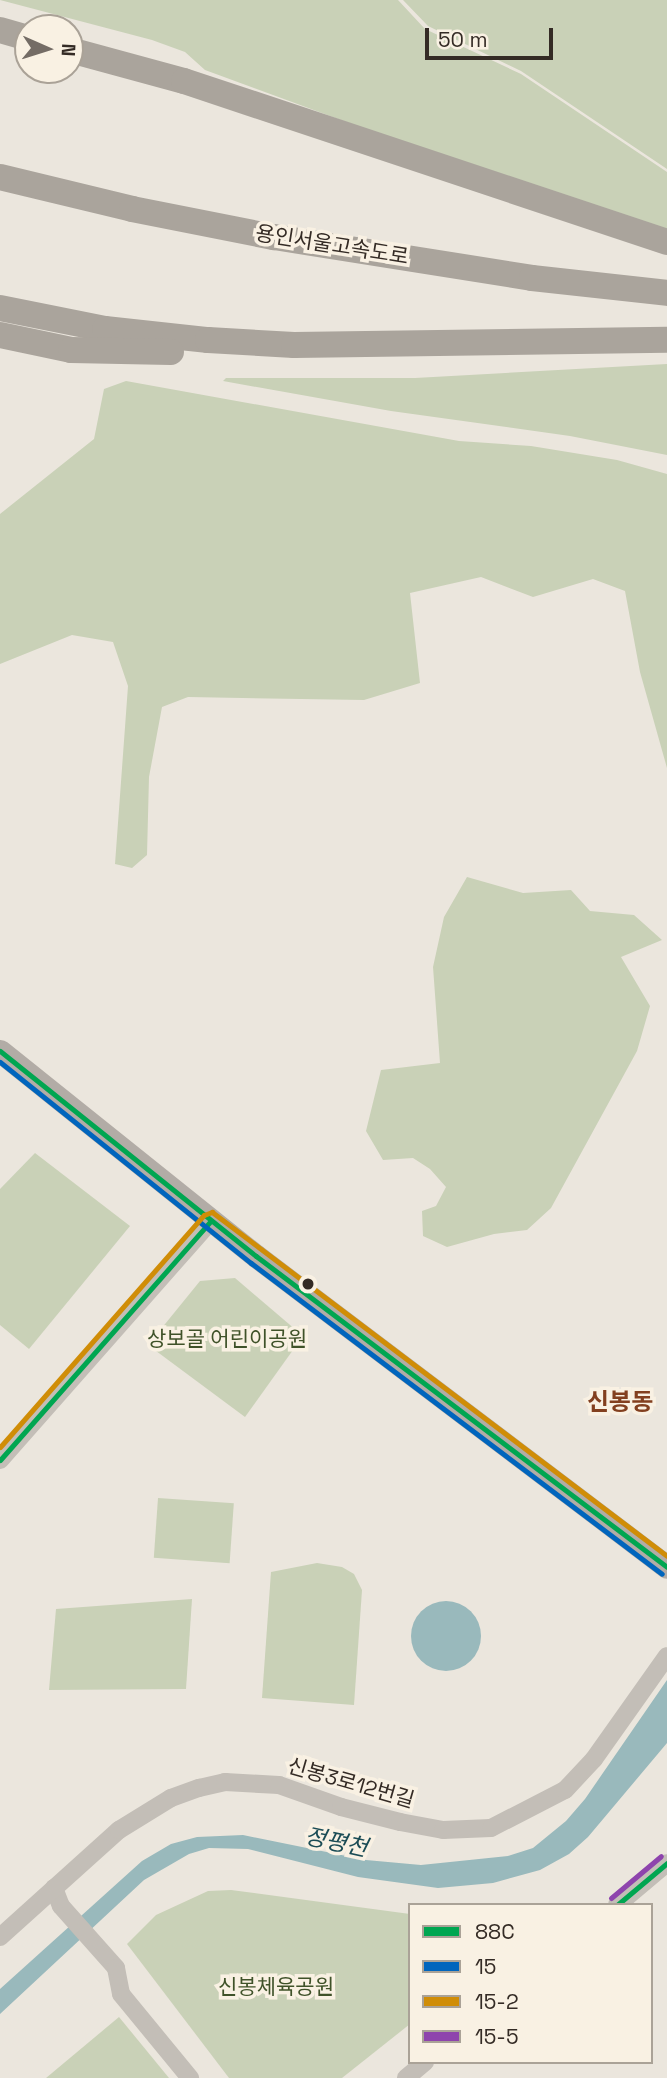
<!DOCTYPE html>
<html>
<head>
<meta charset="utf-8">
<style>
  body { margin:0 }
  #map { position:relative; width:667px; height:2078px; overflow:hidden; background:#ebe6dd; font-family:"Space Grotesk","Noto Sans KR",sans-serif }
  div>[style] { position:absolute }
  .green>* { inset:0; background:#c9d1b7; transform-origin:0 0 }
  .water>* { inset:0; background:#99b9bc }
  .round { border-radius:50% }
  .minor>* { height:18px; margin:-9px; padding:0 9px; transform-origin:9px; border-radius:9px; background:#c3beb7 }
  .major>* { height:23px; margin:-11.5px; padding:0 11.5px; transform-origin:11.5px; border-radius:11.5px; background:#b2aca6 }
  .highway>* { height:26px; margin:-13px; padding:0 13px; transform-origin:13px; border-radius:13px; background:#aaa49c }
  .bus-1>* { height:5px; margin:-2.5px; padding:0 2.5px; transform-origin:2.5px; border-radius:2.5px; background:#00a651 }
  .bus-2>* { height:5px; margin:-2.5px; padding:0 2.5px; transform-origin:2.5px; border-radius:2.5px; background:#0065bd }
  .bus-3>* { height:5px; margin:-2.5px; padding:0 2.5px; transform-origin:2.5px; border-radius:2.5px; background:#d08d07 }
  .bus-4>* { height:5px; margin:-2.5px; padding:0 2.5px; transform-origin:2.5px; border-radius:2.5px; background:#8e44ad }
  .dots>* { width:19px; height:19px; translate:-50% -50%; box-sizing:border-box; border:4px solid #f9f1e3; border-radius:50% }
  span { translate:-50% -50%; white-space:nowrap; text-align:center; line-height:1.15; -webkit-text-stroke:7px #f9f1e3; paint-order:stroke }
  .street-label { font-size:21px; color:#342b25 }
  .park-label { font-size:21px; color:#3f5229 }
  .water-label { font-size:23px; color:#1b4c55; font-style:italic }
  .quarter-label { font-size:24px; color:#823f1f; font-weight:700 }
  .legend { position:absolute; left:408px; top:1903px; width:245px; height:161px; box-sizing:border-box; background:#f9f1e3; border:2px solid #aaa297; margin:0; padding:9px 12px; list-style:none; font-size:21px; color:#342b25 }
  .legend li { display:flex; align-items:center; gap:14px; height:35px }
  .legend b { width:35px; border:2px solid #aaa297 }
  .north { position:absolute; left:14px; top:14px; width:70px; height:70px; box-sizing:border-box; background:#f9f1e3; border:2px solid #aaa297; border-radius:50%; rotate:93deg; font-size:19px; font-weight:700; line-height:28px; text-align:center; color:#342b25 }
  .north::after { content:''; display:block; margin:auto; width:24px; height:32px; background:#746c65; clip-path:polygon(50% 0,100% 100%,50% 72%,0 100%) }
  .scale { position:absolute; left:425px; top:28px; width:128px; height:32px; box-sizing:border-box; border:4px solid #342b25; border-top:0; padding-left:9px; font-size:21px; line-height:24px; white-space:nowrap; color:#342b25; -webkit-text-stroke:5px #f9f1e3; paint-order:stroke }
</style>
</head>
<body>
<div id="map">
  <div class="green">
    <div style="clip-path:polygon(0 0,398px 0,425px 29px,521px 74px,667px 172px,667px 234px,417px 148px,205px 70px,185px 52px,152px 40px)"></div>
    <div style="clip-path:polygon(403px 0,667px 0,667px 169px,521px 71px,428px 26px)"></div>
    <div style="clip-path:polygon(667px 364px,667px 455px,570px 436px,391px 411px,223px 381px,226px 378px,415px 378px)"></div>
    <div style="clip-path:polygon(126px 381px,459px 441px,531px 446px,617px 460px,667px 474px,667px 768px,640px 672px,625px 591px,593px 579px,533px 597px,481px 577px,410px 593px,420px 683px,364px 700px,188px 697px,162px 707px,149px 777px,147px 855px,132px 868px,115px 864px,128px 686px,113px 642px,72px 635px,0 664px,0 514px,94px 439px,104px 389px)"></div>
    <div style="clip-path:polygon(467px 877px,523px 893px,571px 890px,590px 911px,634px 915px,662px 940px,621px 957px,650px 1006px,637px 1051px,551px 1208px,527px 1230px,494px 1234px,447px 1247px,423px 1236px,422px 1211px,436px 1206px,446px 1187px,430px 1169px,413px 1158px,383px 1160px,366px 1131px,381px 1070px,440px 1063px,433px 967px,444px 917px)"></div>
    <div style="clip-path:polygon(35px 1153px,130px 1226px,29px 1349px,0 1325px,0 1189px)"></div>
    <div style="clip-path:polygon(235px 1278px,303px 1336px,245px 1417px,148px 1345px,200px 1281px)"></div>
    <div style="left:158px;top:1498px;width:76px;height:60px;rotate:4deg"></div>
    <div style="clip-path:polygon(317px 1563px,342px 1567px,354px 1574px,362px 1590px,354px 1705px,262px 1698px,271px 1572px)"></div>
    <div style="clip-path:polygon(192px 1599px,186px 1689px,49px 1690px,56px 1609px)"></div>
    <div style="clip-path:polygon(231px 1890px,410px 1914px,410px 2024px,342px 2078px,229px 2078px,127px 1944px,156px 1915px,208px 1891px)"></div>
    <div style="clip-path:polygon(119px 2017px,169px 2078px,46px 2078px)"></div>
  </div>
  <div class="water">
    <div class="round" style="left:411px;top:1601px;width:70px;height:70px"></div>
    <div style="clip-path:polygon(667px 1680px,667px 1743px,588px 1837px,569px 1854px,540px 1870px,493px 1883px,438px 1888px,358px 1877px,248px 1849px,209px 1848px,189px 1854px,144px 1880px,0 2014px,0 1989px,142px 1861px,171px 1844px,197px 1837px,243px 1835px,366px 1860px,421px 1865px,508px 1856px,533px 1848px,566px 1821px,585px 1799px)"></div>
  </div>
  <div class="minor">
    <div style="left:0;top:1460px;width:319px;rotate:-48.6deg"></div>
    <div style="left:54px;top:1888px;width:19px;rotate:69deg"></div>
    <div style="left:61px;top:1906px;width:83px;rotate:48.4deg"></div>
    <div style="left:116px;top:1968px;width:26px;rotate:79deg"></div>
    <div style="left:121px;top:1994px;width:109px;rotate:50.6deg"></div>
    <div style="left:617px;top:1905px;width:65px;rotate:-40deg"></div>
    <div style="left:0;top:1937px;width:160px;rotate:-42deg"></div>
    <div style="left:119px;top:1830px;width:61px;rotate:-31.6deg"></div>
    <div style="left:171px;top:1798px;width:30px;rotate:-20deg"></div>
    <div style="left:199px;top:1788px;width:27px;rotate:-13deg"></div>
    <div style="left:225px;top:1782px;width:54px;rotate:3.2deg"></div>
    <div style="left:279px;top:1785px;width:66px;rotate:19.5deg"></div>
    <div style="left:341px;top:1807px;width:61px;rotate:14.3deg"></div>
    <div style="left:400px;top:1822px;width:44px;rotate:10.5deg"></div>
    <div style="left:443px;top:1830px;width:48px;rotate:-2.4deg"></div>
    <div style="left:491px;top:1828px;width:83px;rotate:-27.2deg"></div>
    <div style="left:565px;top:1790px;width:42px;rotate:-46.9deg"></div>
    <div style="left:594px;top:1759px;width:126px;rotate:-54.7deg"></div>
    <div style="left:406px;top:2078px;width:25px;rotate:-40deg"></div>
  </div>
  <div class="major">
    <div style="left:0;top:1051px;width:328px;rotate:38.7deg"></div>
    <div style="left:256px;top:1256px;width:515px;rotate:37.11deg"></div>
  </div>
  <div class="highway">
    <div style="left:0;top:30px;width:29px;rotate:16deg"></div>
    <div style="left:70px;top:50px;width:118px;rotate:15.2deg"></div>
    <div style="left:184px;top:81px;width:509px;rotate:18.43deg"></div>
    <div style="left:0;top:177px;width:136px;rotate:13.6deg"></div>
    <div style="left:132px;top:209px;width:145px;rotate:11.2deg"></div>
    <div style="left:274px;top:237px;width:261px;rotate:9deg"></div>
    <div style="left:532px;top:278px;width:136px;rotate:6.3deg"></div>
    <div style="left:0;top:308px;width:107px;rotate:11.3deg"></div>
    <div style="left:105px;top:329px;width:104px;rotate:6.1deg"></div>
    <div style="left:208px;top:340px;width:86px;rotate:3.3deg"></div>
    <div style="left:294px;top:345px;width:373px;rotate:-0.8deg"></div>
    <div style="left:0;top:335px;width:73px;rotate:11.9deg"></div>
    <div style="left:71px;top:350px;width:100px;rotate:1.1deg"></div>
  </div>
  <div class="bus-1">
    <div style="left:0;top:1051px;width:328px;rotate:38.7deg"></div>
    <div style="left:256px;top:1256px;width:515px;rotate:37.11deg"></div>
    <div style="left:0;top:1460px;width:319px;rotate:-48.6deg"></div>
    <div style="left:617px;top:1905px;width:65px;rotate:-40deg"></div>
  </div>
  <div class="bus-2">
    <div style="left:0;top:1062px;width:322px;rotate:38.7deg"></div>
    <div style="left:251px;top:1263px;width:515px;rotate:37.11deg"></div>
  </div>
  <div class="bus-3">
    <div style="left:0;top:1447px;width:309px;rotate:-48.7deg"></div>
    <div style="left:204px;top:1215px;width:9px;rotate:-21deg"></div>
    <div style="left:212px;top:1212px;width:570px;rotate:37.09deg"></div>
  </div>
  <div class="bus-4">
    <div style="left:611px;top:1898px;width:65px;rotate:-40deg"></div>
  </div>
  <div class="dots">
    <div style="left:308px;top:1284px;background:#342b25"></div>
  </div>
  <div class="street-label">
    <span style="left:332px;top:245px;rotate:9deg">용인서울고속도로</span>
    <span style="left:351px;top:1783px;rotate:16deg">신봉3로12번길</span>
  </div>
  <div class="park-label">
    <span style="left:227px;top:1339px">상보골 어린이공원</span>
    <span style="left:276px;top:1987px">신봉체육공원</span>
  </div>
  <div class="water-label">
    <span style="left:336px;top:1842px;rotate:12deg">정평천</span>
  </div>
  <div class="quarter-label">
    <span style="left:620px;top:1402px">신봉동</span>
  </div>
  <ul class="legend">
  <li><b style="height:9px;background:#00a651"></b>88C</li>
  <li><b style="height:9px;background:#0065bd"></b>15</li>
  <li><b style="height:9px;background:#d08d07"></b>15-2</li>
  <li><b style="height:9px;background:#8e44ad"></b>15-5</li>
  </ul>
  <div class="north">N</div>
  <div class="scale">50 m</div>
</div>
</body>
</html>
